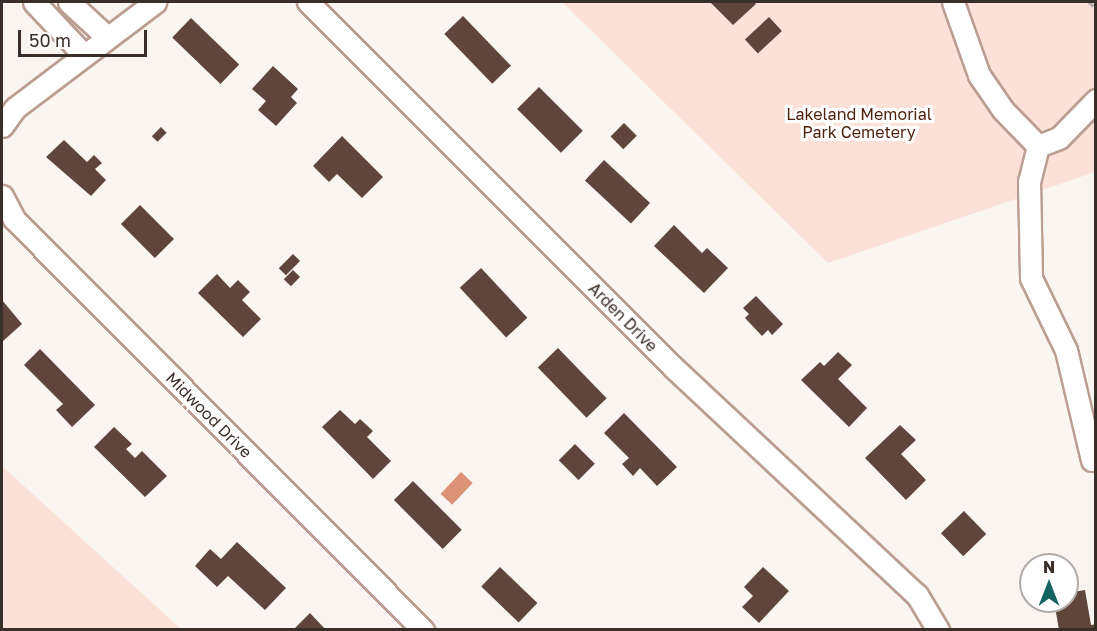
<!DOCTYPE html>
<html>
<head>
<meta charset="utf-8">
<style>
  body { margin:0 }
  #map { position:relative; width:1097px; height:631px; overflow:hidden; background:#fbf5f2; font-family:"Golos Text",sans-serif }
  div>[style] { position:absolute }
  .green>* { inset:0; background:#fbe1d7 }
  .water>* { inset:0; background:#dc9375; transform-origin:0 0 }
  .building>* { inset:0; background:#5f453b; transform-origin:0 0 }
  .path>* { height:3px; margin-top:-1.5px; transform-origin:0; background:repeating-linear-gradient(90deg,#b6adaa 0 6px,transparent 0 9px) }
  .roads { filter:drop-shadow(2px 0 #bb9d91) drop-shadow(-2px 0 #bb9d91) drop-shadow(0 2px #bb9d91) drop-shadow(0 -2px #bb9d91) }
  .minor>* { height:21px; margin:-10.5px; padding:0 10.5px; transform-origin:10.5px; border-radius:10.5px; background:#fff }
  span { translate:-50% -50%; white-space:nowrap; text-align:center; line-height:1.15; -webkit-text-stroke:6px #fff; paint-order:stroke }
  .park-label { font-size:16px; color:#50220d }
  .street-label { font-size:16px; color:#3a2e29 }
  .frame { position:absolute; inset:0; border:3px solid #3a2e29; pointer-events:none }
  .north { position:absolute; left:1019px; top:553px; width:60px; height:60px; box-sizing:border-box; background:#fff; border:2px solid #b0aba9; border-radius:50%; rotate:0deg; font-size:16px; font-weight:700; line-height:24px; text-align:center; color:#3a2e29 }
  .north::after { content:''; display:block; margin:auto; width:21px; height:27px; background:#136361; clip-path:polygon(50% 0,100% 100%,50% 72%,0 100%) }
  .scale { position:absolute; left:18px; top:30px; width:129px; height:27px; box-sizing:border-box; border:3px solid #3a2e29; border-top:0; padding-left:8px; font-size:18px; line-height:21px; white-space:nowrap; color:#3a2e29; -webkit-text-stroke:4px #fff; paint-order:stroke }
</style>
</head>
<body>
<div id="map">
  <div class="green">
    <div style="clip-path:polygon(562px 2px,1095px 2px,1095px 172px,828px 263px)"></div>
    <div style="clip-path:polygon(2px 466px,181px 629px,2px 629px)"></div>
  </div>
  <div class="water">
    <div style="left:461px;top:472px;width:16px;height:30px;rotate:43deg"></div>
  </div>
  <div class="building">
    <div style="clip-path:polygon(710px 2px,754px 2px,756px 4px,733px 25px)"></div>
    <div style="left:463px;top:16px;width:69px;height:26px;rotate:46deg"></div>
    <div style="left:769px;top:17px;width:19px;height:33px;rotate:47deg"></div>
    <div style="left:191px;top:18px;width:67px;height:27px;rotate:44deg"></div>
    <div style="clip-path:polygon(273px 66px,298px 89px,291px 97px,297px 103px,276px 126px,258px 110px,266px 101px,252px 89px)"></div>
    <div style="left:539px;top:87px;width:62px;height:31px;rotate:45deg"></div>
    <div style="left:624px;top:123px;width:18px;height:19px;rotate:45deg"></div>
    <div style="left:161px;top:127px;width:8px;height:13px;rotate:45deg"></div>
    <div style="clip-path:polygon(342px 136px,383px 177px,362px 198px,337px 174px,329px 182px,313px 166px)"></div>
    <div style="clip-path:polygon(64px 140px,87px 162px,94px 155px,102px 163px,95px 169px,106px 180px,91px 196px,46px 157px)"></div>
    <div style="left:604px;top:160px;width:63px;height:28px;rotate:43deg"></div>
    <div style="left:140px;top:205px;width:48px;height:27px;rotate:45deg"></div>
    <div style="clip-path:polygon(674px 225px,702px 253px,707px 248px,728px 268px,704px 293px,654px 246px)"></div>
    <div style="left:293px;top:254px;width:10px;height:20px;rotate:45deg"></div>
    <div style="left:481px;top:268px;width:68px;height:29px;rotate:47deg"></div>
    <div style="left:293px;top:270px;width:10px;height:13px;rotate:45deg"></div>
    <div style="clip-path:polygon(217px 274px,230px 288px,238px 280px,250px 292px,242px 300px,261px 319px,243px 337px,198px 293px)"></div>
    <div style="clip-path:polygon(756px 296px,783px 324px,772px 335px,768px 330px,762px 336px,745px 318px,749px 314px,743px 308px)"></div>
    <div style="clip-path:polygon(2px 300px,22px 324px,2px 342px)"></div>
    <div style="left:558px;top:348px;width:70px;height:28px;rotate:46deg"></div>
    <div style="clip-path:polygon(40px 349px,95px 405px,72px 427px,56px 410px,63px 404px,24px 365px)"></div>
    <div style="clip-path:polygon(838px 352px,852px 365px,838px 379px,867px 408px,849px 427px,801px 380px,820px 362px,824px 366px)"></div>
    <div style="clip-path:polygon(340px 410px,355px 424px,360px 419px,373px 431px,367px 437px,391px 461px,373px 479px,322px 427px)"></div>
    <div style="clip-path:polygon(624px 413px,677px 467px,657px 486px,640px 468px,633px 476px,622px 464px,629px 458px,604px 433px)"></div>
    <div style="clip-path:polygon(900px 425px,916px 440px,901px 454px,926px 480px,906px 500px,865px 458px)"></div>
    <div style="clip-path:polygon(114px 427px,132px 444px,126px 449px,135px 458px,142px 451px,167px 476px,145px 497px,94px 447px)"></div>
    <div style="left:575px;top:444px;width:28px;height:23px;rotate:45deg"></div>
    <div style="left:413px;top:481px;width:69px;height:27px;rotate:45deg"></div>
    <div style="left:964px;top:511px;width:32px;height:32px;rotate:46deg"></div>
    <div style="clip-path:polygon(237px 542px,286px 588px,265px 610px,228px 576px,217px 587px,195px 566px,210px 549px,221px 559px)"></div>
    <div style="left:500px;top:567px;width:52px;height:27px;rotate:44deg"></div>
    <div style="clip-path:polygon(763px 567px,789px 591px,759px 623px,742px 607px,753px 596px,744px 587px)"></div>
    <div style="clip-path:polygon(1085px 590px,1091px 625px,1096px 624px,1096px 630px,1059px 630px,1054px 601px,1067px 601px,1067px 593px)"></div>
    <div style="clip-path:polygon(310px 613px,326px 630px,293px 630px)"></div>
  </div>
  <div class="path">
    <div style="left:1089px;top:2px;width:9px;rotate:41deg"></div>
  </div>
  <div class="roads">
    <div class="minor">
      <div style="left:34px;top:2px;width:73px;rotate:46.7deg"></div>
      <div style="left:69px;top:2px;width:52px;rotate:42.6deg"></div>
      <div style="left:308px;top:2px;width:516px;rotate:45deg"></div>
      <div style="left:673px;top:367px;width:334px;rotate:43.1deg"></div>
      <div style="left:917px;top:595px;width:41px;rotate:59deg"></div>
      <div style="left:953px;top:2px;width:77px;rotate:70.4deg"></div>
      <div style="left:979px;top:75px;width:42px;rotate:55.6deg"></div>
      <div style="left:1003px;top:110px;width:50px;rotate:45.8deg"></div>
      <div style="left:2px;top:126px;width:22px;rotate:-54deg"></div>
      <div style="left:15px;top:108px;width:176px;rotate:-37.1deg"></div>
      <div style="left:1038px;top:146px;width:36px;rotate:104deg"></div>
      <div style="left:1029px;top:181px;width:97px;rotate:88.8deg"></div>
      <div style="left:1031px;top:278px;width:80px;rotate:64.1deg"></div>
      <div style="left:1066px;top:350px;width:113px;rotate:76.7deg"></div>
      <div style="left:1038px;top:146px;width:22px;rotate:-21deg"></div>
      <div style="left:1059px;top:138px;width:53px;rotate:-45.8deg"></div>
      <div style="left:2px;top:196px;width:26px;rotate:62deg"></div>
      <div style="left:14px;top:219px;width:580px;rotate:45.14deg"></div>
    </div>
  </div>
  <div class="park-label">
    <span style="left:859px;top:123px">Lakeland Memorial<br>Park Cemetery</span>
  </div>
  <div class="street-label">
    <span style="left:623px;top:317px;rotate:45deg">Arden Drive</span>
    <span style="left:209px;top:415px;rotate:45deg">Midwood Drive</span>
  </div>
  <div class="frame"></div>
  <div class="north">N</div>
  <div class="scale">50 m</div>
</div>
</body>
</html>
